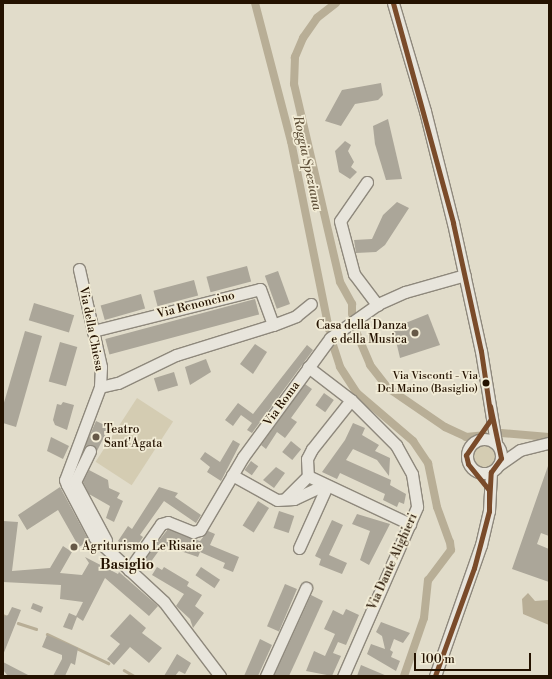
<!DOCTYPE html>
<html>
<head>
<meta charset="utf-8">
<style>
  body { margin:0 }
  #map { position:relative; width:552px; height:679px; overflow:hidden; background:#e1dcca; font-family:"Libre Bodoni",serif }
  div>[style] { position:absolute }
  .green>* { inset:0; background:#d4ccb2; transform-origin:0 0 }
  .round { border-radius:50% }
  .water>* { inset:0; background:#b8ae96 }
  .stream>* { height:2.5px; margin:-1.25px; padding:0 1.25px; transform-origin:1.25px; border-radius:1.25px; background:#b8ae96 }
  .canal>* { height:8px; margin:-4px; padding:0 4px; transform-origin:4px; border-radius:4px; background:#b8ae96 }
  .building>* { inset:0; background:#aba699; transform-origin:0 0 }
  .roads { filter:drop-shadow(1px 0 #8e887c) drop-shadow(-1px 0 #8e887c) drop-shadow(0 1px #8e887c) drop-shadow(0 -1px #8e887c) }
  .minor>* { height:11px; margin:-5.5px; padding:0 5.5px; transform-origin:5.5px; border-radius:5.5px; background:#e8e5dc }
  .minor>.ring { margin:-5.5px; padding:0; box-sizing:content-box; background:none; border:11px solid #e8e5dc; border-radius:50% }
  .bus-1>* { height:5px; margin:-2.5px; padding:0 2.5px; transform-origin:2.5px; border-radius:2.5px; background:#7a4b2a }
  .dots>* { width:11px; height:11px; translate:-50% -50%; box-sizing:border-box; border:2px solid #f2ecd6; border-radius:50% }
  span { translate:-50% -50%; white-space:nowrap; text-align:center; line-height:1.15; -webkit-text-stroke:3.5px #f2ecd6; paint-order:stroke }
  .bus-label { font-size:11px; color:#241200 }
  .right { translate:-100% -50%; text-align:right }
  .street-label { font-size:12px; color:#241200 }
  .poi-label { font-size:12px; color:#241200 }
  .left { translate:0 -50%; text-align:left }
  .water-label { font-size:13px; color:#5f5039; font-style:italic }
  .quarter-label { font-size:14px; color:#241200; font-weight:700 }
  .frame { position:absolute; inset:0; border:4px solid #241200; pointer-events:none }
  .scale { position:absolute; left:414px; top:653px; width:117px; height:18px; box-sizing:border-box; border:2px solid #241200; border-top:0; padding-left:5px; font-size:12px; line-height:14px; white-space:nowrap; color:#241200; -webkit-text-stroke:3px #f2ecd6; paint-order:stroke }
</style>
</head>
<body>
<div id="map">
  <div class="green">
    <div style="left:137px;top:398px;width:43px;height:76px;rotate:33deg"></div>
    <div class="round" style="left:472px;top:444px;width:24px;height:24px"></div>
  </div>
  <div class="water">
    <div style="clip-path:polygon(528px 593px,535px 601px,548px 600px,549px 625px,523px 614px,522px 599px)"></div>
  </div>
  <div class="stream">
    <div style="left:3px;top:615px;width:2px;rotate:27deg"></div>
    <div style="left:18px;top:623px;width:19px;rotate:18deg"></div>
    <div style="left:47px;top:634px;width:68px;rotate:25.4deg"></div>
    <div style="left:124px;top:670px;width:12px;rotate:31deg"></div>
  </div>
  <div class="canal">
    <div style="left:255px;top:3px;width:143px;rotate:75.4deg"></div>
    <div style="left:291px;top:141px;width:192px;rotate:78.6deg"></div>
    <div style="left:336px;top:3px;width:24px;rotate:142deg"></div>
    <div style="left:317px;top:18px;width:24px;rotate:125deg"></div>
    <div style="left:303px;top:38px;width:21px;rotate:113deg"></div>
    <div style="left:295px;top:57px;width:27px;rotate:92deg"></div>
    <div style="left:294px;top:84px;width:203px;rotate:76.9deg"></div>
    <div style="left:340px;top:282px;width:25px;rotate:61deg"></div>
    <div style="left:352px;top:304px;width:10px;rotate:90deg"></div>
    <div style="left:355px;top:329px;width:39px;rotate:67deg"></div>
    <div style="left:370px;top:365px;width:29px;rotate:52deg"></div>
    <div style="left:388px;top:388px;width:69px;rotate:34.4deg"></div>
    <div style="left:445px;top:427px;width:23px;rotate:25deg"></div>
    <div style="left:466px;top:437px;width:18px;rotate:-6deg"></div>
    <div style="left:333px;top:345px;width:23px;rotate:72deg"></div>
    <div style="left:340px;top:367px;width:31px;rotate:57deg"></div>
    <div style="left:357px;top:393px;width:74px;rotate:40.6deg"></div>
    <div style="left:413px;top:441px;width:27px;rotate:56deg"></div>
    <div style="left:428px;top:463px;width:45px;rotate:78.4deg"></div>
    <div style="left:437px;top:507px;width:37px;rotate:70deg"></div>
    <div style="left:450px;top:542px;width:8px;rotate:83deg"></div>
    <div style="left:451px;top:550px;width:38px;rotate:127deg"></div>
    <div style="left:428px;top:580px;width:38px;rotate:96deg"></div>
    <div style="left:424px;top:618px;width:61px;rotate:109deg"></div>
    <div style="left:501px;top:433px;width:48px;rotate:4.8deg"></div>
  </div>
  <div class="building">
    <div style="clip-path:polygon(381px 83px,383px 95px,378px 100px,355px 104px,341px 126px,325px 121px,342px 90px)"></div>
    <div style="clip-path:polygon(388px 119px,402px 179px,386px 180px,375px 144px,373px 126px)"></div>
    <div style="clip-path:polygon(345px 141px,351px 145px,348px 151px,354px 162px,351px 167px,357px 172px,350px 179px,339px 172px,335px 151px)"></div>
    <div style="clip-path:polygon(397px 202px,409px 208px,385px 245px,376px 252px,356px 253px,354px 240px,372px 239px,383px 215px)"></div>
    <div style="left:247px;top:266px;width:16px;height:42px;rotate:75deg"></div>
    <div style="left:278px;top:271px;width:35px;height:14px;rotate:70deg"></div>
    <div style="left:194px;top:280px;width:16px;height:42px;rotate:75deg"></div>
    <div style="left:141px;top:294px;width:15px;height:42px;rotate:74deg"></div>
    <div style="left:255px;top:299px;width:16px;height:155px;rotate:75deg"></div>
    <div style="left:34px;top:303px;width:42px;height:18px;rotate:17deg"></div>
    <div style="clip-path:polygon(428px 314px,440px 345px,400px 358px,393px 328px)"></div>
    <div style="clip-path:polygon(25px 331px,42px 336px,16px 427px,3px 423px,3px 406px)"></div>
    <div style="left:60px;top:342px;width:18px;height:41px;rotate:16deg"></div>
    <div style="clip-path:polygon(255px 344px,267px 352px,253px 374px,240px 364px)"></div>
    <div style="clip-path:polygon(307px 345px,313px 350px,252px 433px,247px 430px,252px 423px,241px 415px,233px 426px,225px 420px,238px 403px,253px 414px)"></div>
    <div style="clip-path:polygon(206px 359px,211px 372px,190px 385px,185px 367px)"></div>
    <div style="left:174px;top:372px;width:14px;height:21px;rotate:73deg"></div>
    <div style="clip-path:polygon(305px 384px,312px 389px,291px 418px,297px 422px,285px 438px,277px 432px,266px 449px,261px 445px)"></div>
    <div style="left:324px;top:393px;width:12px;height:15px;rotate:35deg"></div>
    <div style="clip-path:polygon(63px 402px,74px 405px,67px 430px,55px 425px,53px 420px,57px 404px,61px 405px)"></div>
    <div style="clip-path:polygon(96px 421px,109px 427px,97px 451px,93px 445px,85px 446px)"></div>
    <div style="clip-path:polygon(353px 423px,365px 428px,362px 435px,379px 445px,375px 451px,390px 458px,389px 476px,377px 460px,353px 449px,346px 460px,391px 480px,390px 485px,406px 494px,404px 504px,399px 502px,397px 507px,383px 500px,385px 494px,340px 473px,337px 479px,322px 472px,345px 440px)"></div>
    <div style="clip-path:polygon(51px 437px,69px 446px,63px 459px,47px 451px)"></div>
    <div style="clip-path:polygon(233px 440px,240px 444px,221px 481px,207px 472px,210px 467px,200px 459px,205px 452px,220px 462px)"></div>
    <div style="left:291px;top:441px;width:13px;height:14px;rotate:39deg"></div>
    <div style="left:251px;top:461px;width:9px;height:11px;rotate:36deg"></div>
    <div style="clip-path:polygon(548px 466px,549px 536px,541px 533px,537px 544px,549px 549px,549px 582px,512px 569px)"></div>
    <div style="clip-path:polygon(276px 467px,285px 473px,274px 488px,263px 480px)"></div>
    <div style="clip-path:polygon(89px 470px,108px 480px,109px 488px,120px 493px,117px 498px,123px 501px,114px 522px,106px 518px,110px 506px,89px 494px,83px 482px)"></div>
    <div style="clip-path:polygon(60px 487px,89px 541px,79px 547px,58px 510px,27px 530px,18px 515px)"></div>
    <div style="clip-path:polygon(159px 487px,178px 493px,175px 497px,201px 515px,196px 523px,164px 501px,140px 535px,143px 537px,133px 552px,118px 541px,128px 526px,132px 529px)"></div>
    <div style="left:258px;top:501px;width:13px;height:29px;rotate:32deg"></div>
    <div style="left:279px;top:511px;width:16px;height:18px;rotate:18deg"></div>
    <div style="clip-path:polygon(357px 514px,390px 524px,369px 565px,360px 560px,370px 531px,352px 524px)"></div>
    <div style="clip-path:polygon(332px 520px,343px 525px,329px 555px,347px 563px,342px 574px,319px 565px,321px 559px,315px 556px)"></div>
    <div style="clip-path:polygon(3px 521px,18px 522px,12px 571px,50px 568px,63px 546px,72px 552px,60px 573px,82px 575px,89px 563px,85px 557px,118px 574px,119px 572px,158px 606px,149px 616px,105px 578px,83px 621px,77px 617px,72px 630px,63px 627px,69px 613px,76px 616px,83px 602px,60px 599px,61px 585px,3px 582px)"></div>
    <div style="clip-path:polygon(168px 529px,200px 541px,208px 531px,215px 534px,210px 545px,239px 557px,233px 572px,223px 568px,225px 563px,200px 552px,198px 557px,163px 545px,150px 563px,144px 560px)"></div>
    <div style="clip-path:polygon(157px 567px,162px 570px,164px 567px,189px 582px,187px 586px,202px 595px,195px 606px,204px 613px,193px 628px,190px 619px,176px 606px,184px 594px,152px 575px)"></div>
    <div style="left:201px;top:567px;width:23px;height:10px;rotate:34deg"></div>
    <div style="left:285px;top:584px;width:13px;height:46px;rotate:23deg"></div>
    <div style="clip-path:polygon(311px 595px,323px 601px,300px 652px,289px 676px,274px 676px)"></div>
    <div style="left:33px;top:603px;width:11px;height:6px;rotate:22deg"></div>
    <div style="clip-path:polygon(12px 607px,21px 610px,3px 655px,3px 617px,8px 615px)"></div>
    <div style="clip-path:polygon(346px 609px,359px 615px,346px 645px,338px 642px,333px 653px,341px 656px,332px 676px,306px 671px,314px 651px,325px 656px,335px 634px,324px 629px,333px 610px,343px 615px)"></div>
    <div style="clip-path:polygon(130px 614px,146px 628px,142px 633px,162px 648px,149px 663px,130px 647px,114px 665px,107px 659px,120px 644px,110px 636px)"></div>
    <div style="clip-path:polygon(381px 622px,410px 633px,403px 643px,394px 639px,390px 650px,393px 652px,391px 657px,400px 661px,396px 671px,367px 654px,371px 644px,385px 649px,382px 636px,376px 632px)"></div>
    <div style="clip-path:polygon(47px 635px,78px 648px,75px 665px,71px 663px,65px 676px,53px 676px,62px 659px,62px 655px,42px 647px)"></div>
    <div style="clip-path:polygon(260px 639px,272px 645px,258px 676px,244px 676px)"></div>
    <div style="clip-path:polygon(177px 654px,191px 663px,185px 674px,179px 671px,175px 676px,164px 676px)"></div>
    <div style="clip-path:polygon(3px 662px,30px 676px,8px 676px,3px 670px)"></div>
    <div style="clip-path:polygon(361px 665px,387px 676px,357px 676px)"></div>
  </div>
  <div class="roads">
    <div class="minor">
      <div style="left:393px;top:3px;width:113px;rotate:73.5deg"></div>
      <div style="left:425px;top:111px;width:115px;rotate:76deg"></div>
      <div style="left:453px;top:223px;width:131px;rotate:77.7deg"></div>
      <div style="left:481px;top:351px;width:93px;rotate:80.7deg"></div>
      <div style="left:367px;top:182px;width:47px;rotate:124.7deg"></div>
      <div style="left:340px;top:221px;width:55px;rotate:75.2deg"></div>
      <div style="left:354px;top:274px;width:39px;rotate:53deg"></div>
      <div style="left:79px;top:269px;width:100px;rotate:77.3deg"></div>
      <div style="left:101px;top:367px;width:20px;rotate:93deg"></div>
      <div style="left:100px;top:387px;width:99px;rotate:110.6deg"></div>
      <div style="left:65px;top:480px;width:5px;rotate:68deg"></div>
      <div style="left:67px;top:485px;width:60px;rotate:62.2deg"></div>
      <div style="left:95px;top:538px;width:94px;rotate:42.8deg"></div>
      <div style="left:164px;top:602px;width:93px;rotate:52.9deg"></div>
      <div style="left:93px;top:331px;width:172px;rotate:-14.1deg"></div>
      <div style="left:260px;top:289px;width:38px;rotate:70deg"></div>
      <div style="left:308px;top:367px;width:54px;rotate:37.5deg"></div>
      <div style="left:351px;top:400px;width:64px;rotate:45deg"></div>
      <div style="left:396px;top:445px;width:33px;rotate:61deg"></div>
      <div style="left:412px;top:474px;width:33px;rotate:81deg"></div>
      <div style="left:417px;top:507px;width:184px;rotate:113.6deg"></div>
      <div style="left:100px;top:387px;width:18px;rotate:-13deg"></div>
      <div style="left:118px;top:383px;width:64px;rotate:-25.8deg"></div>
      <div style="left:176px;top:355px;width:102px;rotate:-17.2deg"></div>
      <div style="left:273px;top:325px;width:25px;rotate:-21deg"></div>
      <div style="left:296px;top:316px;width:19px;rotate:-39deg"></div>
      <div style="left:351px;top:400px;width:63px;rotate:128.5deg"></div>
      <div style="left:312px;top:449px;width:11px;rotate:117deg"></div>
      <div style="left:307px;top:459px;width:17px;rotate:87deg"></div>
      <div style="left:308px;top:476px;width:113px;rotate:25.2deg"></div>
      <div class="ring" style="left:467px;top:439px;width:23px;height:23px"></div>
      <div style="left:90px;top:451px;width:34px;rotate:116deg"></div>
      <div style="left:75px;top:482px;width:66px;rotate:61.9deg"></div>
      <div style="left:500px;top:464px;width:24px;rotate:-35deg"></div>
      <div style="left:520px;top:450px;width:30px;rotate:-14deg"></div>
      <div style="left:232px;top:475px;width:51px;rotate:29.1deg"></div>
      <div style="left:277px;top:500px;width:17px;rotate:-3deg"></div>
      <div style="left:294px;top:499px;width:33px;rotate:-25deg"></div>
      <div style="left:285px;top:499px;width:33px;rotate:-45deg"></div>
      <div style="left:299px;top:548px;width:68px;rotate:-65.7deg"></div>
      <div style="left:129px;top:570px;width:56px;rotate:-55.2deg"></div>
      <div style="left:161px;top:524px;width:7px;rotate:-16deg"></div>
      <div style="left:168px;top:522px;width:27px;rotate:22deg"></div>
      <div style="left:193px;top:532px;width:7px;rotate:-16deg"></div>
      <div style="left:200px;top:530px;width:85px;rotate:-59.5deg"></div>
      <div style="left:243px;top:457px;width:147px;rotate:-53.8deg"></div>
      <div style="left:330px;top:338px;width:59px;rotate:-35.3deg"></div>
      <div style="left:378px;top:304px;width:30px;rotate:-24deg"></div>
      <div style="left:405px;top:292px;width:62px;rotate:-15.8deg"></div>
      <div style="left:266px;top:676px;width:97px;rotate:-65.6deg"></div>
      <div style="left:435px;top:676px;width:139px;rotate:-70.7deg"></div>
      <div style="left:481px;top:545px;width:35px;rotate:-77deg"></div>
      <div style="left:489px;top:511px;width:39px;rotate:-87deg"></div>
    </div>
  </div>
  <div class="bus-1">
    <div style="left:393px;top:3px;width:228px;rotate:74.7deg"></div>
    <div style="left:453px;top:223px;width:131px;rotate:77.7deg"></div>
    <div style="left:481px;top:351px;width:69px;rotate:81.6deg"></div>
    <div style="left:491px;top:419px;width:44px;rotate:124.8deg"></div>
    <div style="left:466px;top:455px;width:9px;rotate:77deg"></div>
    <div style="left:468px;top:464px;width:33px;rotate:51deg"></div>
    <div style="left:489px;top:490px;width:21px;rotate:90deg"></div>
    <div style="left:489px;top:511px;width:59px;rotate:104.7deg"></div>
    <div style="left:474px;top:568px;width:115px;rotate:109.9deg"></div>
    <div style="left:489px;top:505px;width:33px;rotate:-87deg"></div>
    <div style="left:491px;top:472px;width:17px;rotate:-54deg"></div>
    <div style="left:501px;top:458px;width:53px;rotate:-101.9deg"></div>
  </div>
  <div class="dots">
    <div style="left:415px;top:333px;background:#665947"></div>
    <div style="left:486px;top:383px;background:#241200"></div>
    <div style="left:96px;top:437px;background:#665947"></div>
    <div style="left:74px;top:547px;background:#665947"></div>
  </div>
  <div class="bus-label">
    <span class="right" style="left:478px;top:383px">Via Visconti - Via<br>Del Maino (Basiglio)</span>
  </div>
  <div class="street-label">
    <span style="left:196px;top:305px;rotate:-14deg">Via Renoncino</span>
    <span style="left:91px;top:329px;rotate:79deg">Via della Chiesa</span>
    <span style="left:282px;top:404px;rotate:-54deg">Via Roma</span>
    <span style="left:393px;top:562px;rotate:-66deg">Via Dante Alighieri</span>
  </div>
  <div class="poi-label">
    <span class="right" style="left:407px;top:333px">Casa della Danza<br>e della Musica</span>
    <span class="left" style="left:104px;top:437px">Teatro<br>Sant'Agata</span>
    <span class="left" style="left:82px;top:547px">Agriturismo Le Risaie</span>
  </div>
  <div class="water-label">
    <span style="left:307px;top:163px;rotate:78deg">Roggia Speziana</span>
  </div>
  <div class="quarter-label">
    <span style="left:127px;top:565px">Basiglio</span>
  </div>
  <div class="frame"></div>
  <div class="scale">100 m</div>
</div>
</body>
</html>
